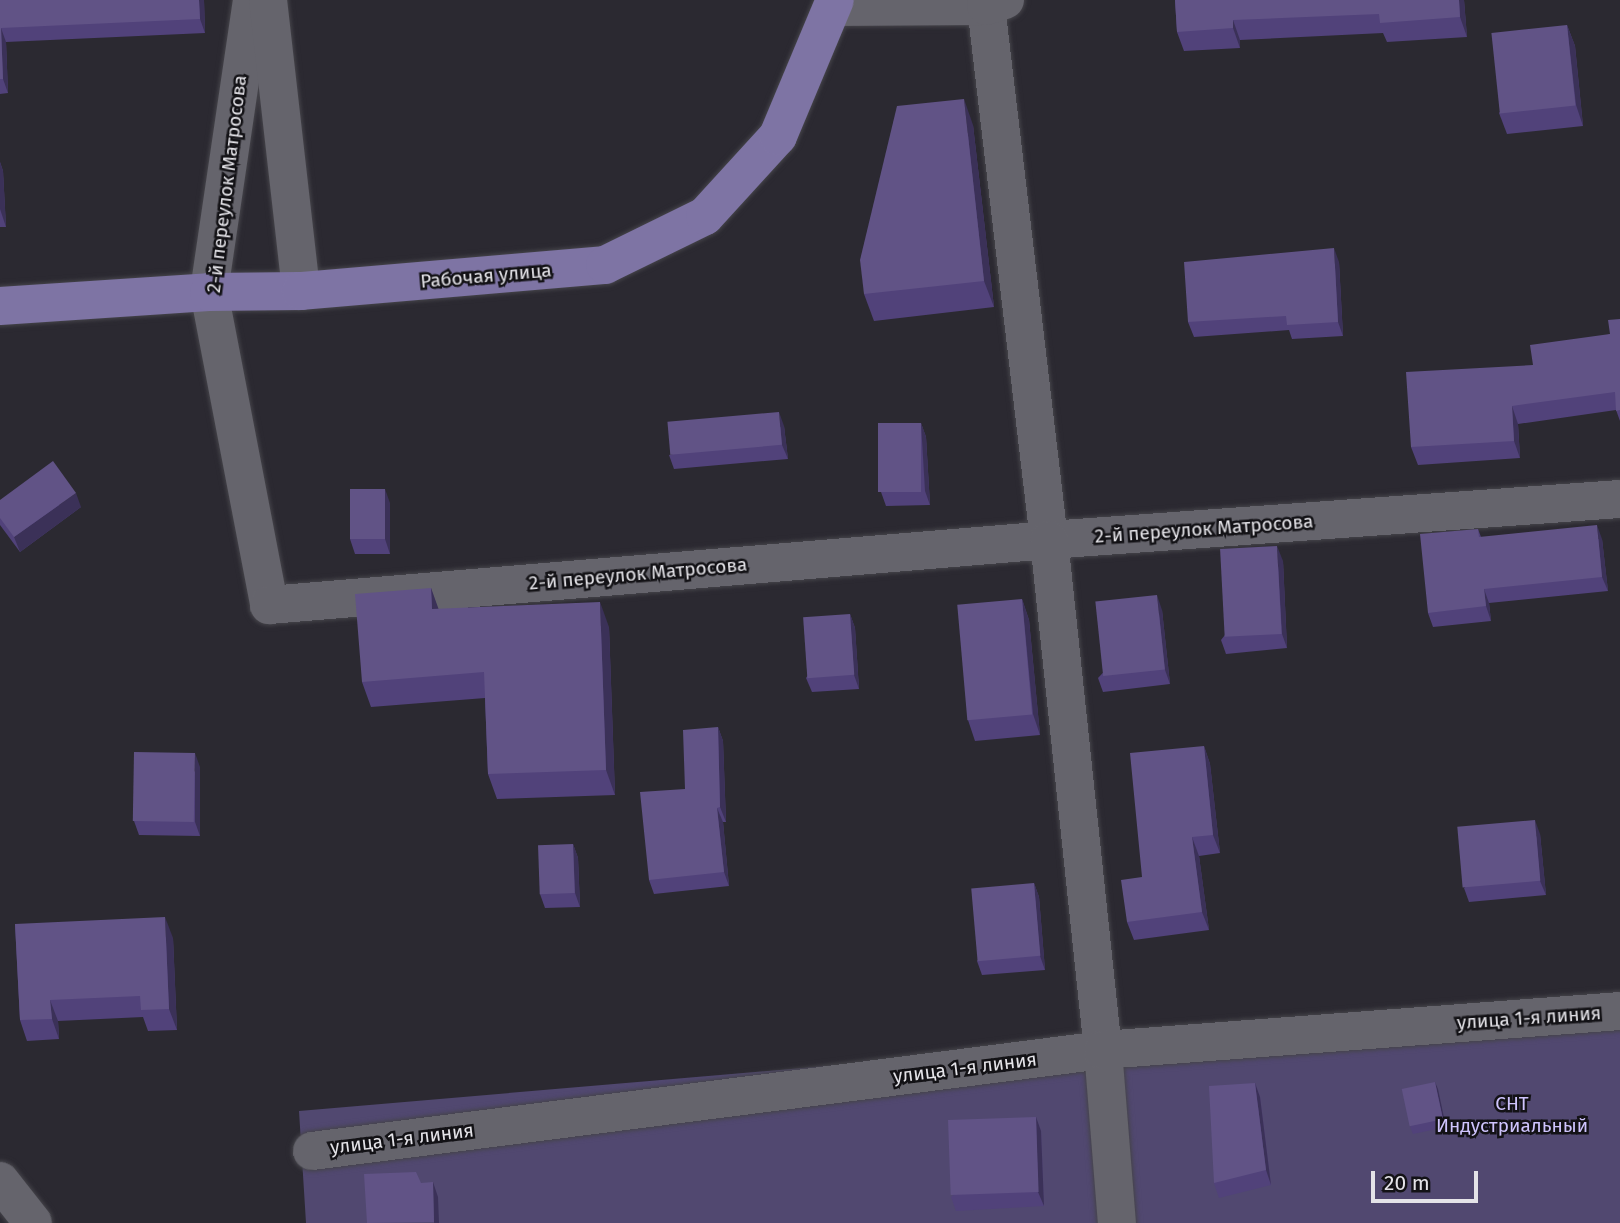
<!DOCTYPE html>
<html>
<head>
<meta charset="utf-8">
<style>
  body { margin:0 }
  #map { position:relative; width:1620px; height:1223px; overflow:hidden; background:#2b2931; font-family:"Fira Sans",sans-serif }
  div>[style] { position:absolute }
  .green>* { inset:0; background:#514870 }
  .roads { filter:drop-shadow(0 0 2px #45444a) drop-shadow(0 0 2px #45444a) }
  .minor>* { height:38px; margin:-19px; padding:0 19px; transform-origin:19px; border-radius:19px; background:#65646c }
  .major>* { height:38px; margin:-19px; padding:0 19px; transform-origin:19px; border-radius:19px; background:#7e74a4 }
  .wall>* { inset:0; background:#51427a }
  .shaded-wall>* { inset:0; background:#3b3158 }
  .building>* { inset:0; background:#615386; transform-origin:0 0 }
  span { translate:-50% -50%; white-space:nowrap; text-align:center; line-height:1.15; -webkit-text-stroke:5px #131216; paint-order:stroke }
  .street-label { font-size:19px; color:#e4e3e8 }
  .park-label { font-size:19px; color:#cfc4fd }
  .scale { position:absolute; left:1371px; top:1171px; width:107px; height:32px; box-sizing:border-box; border:4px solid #e4e3e8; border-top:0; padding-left:9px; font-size:21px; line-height:24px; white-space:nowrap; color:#e4e3e8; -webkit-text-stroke:5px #131216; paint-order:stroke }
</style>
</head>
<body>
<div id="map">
  <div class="green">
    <div style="clip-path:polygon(1620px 998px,1620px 1223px,306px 1223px,299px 1111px)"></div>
  </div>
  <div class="roads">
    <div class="minor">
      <div style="left:252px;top:0;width:295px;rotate:98.4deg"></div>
      <div style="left:209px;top:292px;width:319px;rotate:79.1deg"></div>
      <div style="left:269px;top:605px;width:783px;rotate:-4.76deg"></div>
      <div style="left:1049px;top:540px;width:572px;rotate:-4.11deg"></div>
      <div style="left:268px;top:0;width:293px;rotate:83.5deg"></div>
      <div style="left:986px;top:6px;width:538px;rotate:83.27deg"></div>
      <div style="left:1049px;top:540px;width:513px;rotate:83.96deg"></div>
      <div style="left:1103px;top:1050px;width:174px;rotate:85.4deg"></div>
      <div style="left:834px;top:7px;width:152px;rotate:-0.4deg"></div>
      <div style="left:986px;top:6px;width:20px;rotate:-18deg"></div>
      <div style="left:312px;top:1151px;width:797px;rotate:-7.28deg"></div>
      <div style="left:1103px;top:1050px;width:518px;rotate:-4.31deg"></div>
      <div style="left:0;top:1181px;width:53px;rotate:51.8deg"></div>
    </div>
    <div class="major">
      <div style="left:0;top:306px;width:209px;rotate:-3.8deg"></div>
      <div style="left:209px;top:292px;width:92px;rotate:-0.6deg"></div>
      <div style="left:301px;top:291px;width:305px;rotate:-4.9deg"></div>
      <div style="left:605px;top:265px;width:111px;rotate:-26.1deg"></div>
      <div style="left:705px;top:216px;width:108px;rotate:-47.6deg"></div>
      <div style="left:778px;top:136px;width:147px;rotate:-67.3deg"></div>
    </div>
  </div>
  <div class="wall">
    <div style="clip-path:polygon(0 0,204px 0,205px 33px,6px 42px,8px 93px,0 94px)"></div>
    <div style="clip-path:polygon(1175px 0,1464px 0,1467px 37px,1387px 42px,1383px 33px,1240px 40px,1240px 48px,1184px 51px,1177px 32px)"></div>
    <div style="clip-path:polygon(1567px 25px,1575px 46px,1583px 126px,1507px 134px,1499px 113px)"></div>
    <div style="clip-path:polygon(973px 125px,994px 307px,874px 321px,864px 294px)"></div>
    <div style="clip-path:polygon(0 162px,3px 171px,6px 227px,0 227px)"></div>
    <div style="clip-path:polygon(1339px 262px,1343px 336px,1292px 339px,1289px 330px,1194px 337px,1188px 322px)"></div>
    <div style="clip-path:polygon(1620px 319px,1620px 421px,1616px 410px,1518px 424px,1520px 458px,1418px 465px,1411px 447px,1533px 365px,1610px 334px)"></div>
    <div style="clip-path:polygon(921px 423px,926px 437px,930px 505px,886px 506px,881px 492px)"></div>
    <div style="clip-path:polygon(784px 426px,788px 459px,674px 469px,669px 455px)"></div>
    <div style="clip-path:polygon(0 500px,81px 507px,20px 552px,0 525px)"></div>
    <div style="clip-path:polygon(390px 503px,390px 554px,355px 554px,350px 539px)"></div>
    <div style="clip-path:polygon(1478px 529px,1481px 537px,1602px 539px,1608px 591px,1489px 603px,1491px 621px,1433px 627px,1428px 613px)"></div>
    <div style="clip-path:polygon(1283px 561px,1287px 648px,1226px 654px,1221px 640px)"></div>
    <div style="clip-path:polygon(431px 588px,438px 609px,609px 627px,615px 795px,497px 799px,488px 774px,485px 698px,371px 707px,362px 682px)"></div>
    <div style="clip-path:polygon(1022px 599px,1029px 620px,1040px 735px,975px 741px,968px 720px)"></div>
    <div style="clip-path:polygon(1162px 610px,1170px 684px,1103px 692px,1098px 678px)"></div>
    <div style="clip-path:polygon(850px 614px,855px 628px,859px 689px,812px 692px,806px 678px)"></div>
    <div style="clip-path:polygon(718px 727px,723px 741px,726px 822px,723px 822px,729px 886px,654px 894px,649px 880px,685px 789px)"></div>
    <div style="clip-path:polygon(1204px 746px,1210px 764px,1220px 853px,1199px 856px,1209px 930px,1134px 940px,1127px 922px,1142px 877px)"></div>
    <div style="clip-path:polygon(200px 767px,200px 836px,139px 835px,134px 821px)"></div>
    <div style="clip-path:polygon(1540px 834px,1546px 895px,1469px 902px,1464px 888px)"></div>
    <div style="clip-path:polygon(573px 844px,578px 858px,580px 907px,545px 908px,540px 894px)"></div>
    <div style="clip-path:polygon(1034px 883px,1039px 897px,1045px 970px,982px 975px,977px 961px)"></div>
    <div style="clip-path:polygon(15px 924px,173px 938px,177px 1030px,148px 1031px,143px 1017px,58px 1021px,59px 1039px,27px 1041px,20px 1020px)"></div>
    <div style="clip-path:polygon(1435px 1082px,1446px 1127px,1413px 1134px,1410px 1127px)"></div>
    <div style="clip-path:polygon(1255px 1083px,1260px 1097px,1271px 1185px,1219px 1198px,1214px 1183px)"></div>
    <div style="clip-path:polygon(1036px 1117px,1041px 1131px,1044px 1206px,956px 1211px,951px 1197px)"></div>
  </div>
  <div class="shaded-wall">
    <div style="clip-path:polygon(199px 0,204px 0,205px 33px,200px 19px)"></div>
    <div style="clip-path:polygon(1459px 0,1464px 0,1467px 37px,1460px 17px)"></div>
    <div style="clip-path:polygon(1233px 20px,1240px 40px,1240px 48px,1233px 28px)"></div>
    <div style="clip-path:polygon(1567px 25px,1575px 46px,1583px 126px,1576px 105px)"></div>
    <div style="clip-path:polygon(1px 28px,6px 42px,8px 93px,3px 79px)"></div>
    <div style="clip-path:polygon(964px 99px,973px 125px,994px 307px,984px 281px)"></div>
    <div style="clip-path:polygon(0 162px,3px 171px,6px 227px,0 209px)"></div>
    <div style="clip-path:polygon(1334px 248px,1339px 262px,1343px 336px,1338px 322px)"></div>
    <div style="clip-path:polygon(1512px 406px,1518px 424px,1520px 458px,1514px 441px)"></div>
    <div style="clip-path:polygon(779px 412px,784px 426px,788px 459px,782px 445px)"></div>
    <div style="clip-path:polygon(921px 423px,926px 437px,930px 505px,925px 491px)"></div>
    <div style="clip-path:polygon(385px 489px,390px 503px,390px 554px,385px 539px)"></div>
    <div style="clip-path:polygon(76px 493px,81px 507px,20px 552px,14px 537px)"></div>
    <div style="clip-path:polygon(1597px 525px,1602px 539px,1608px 591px,1602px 577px)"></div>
    <div style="clip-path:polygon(1277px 546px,1283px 561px,1287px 648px,1282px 634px)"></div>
    <div style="clip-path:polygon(431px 588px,440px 613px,432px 609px)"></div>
    <div style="clip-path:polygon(1484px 589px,1489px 603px,1491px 621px,1486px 606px)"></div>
    <div style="clip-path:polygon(1157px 595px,1162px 610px,1170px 684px,1165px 670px)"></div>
    <div style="clip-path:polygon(1022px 599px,1029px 620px,1040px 735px,1033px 714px)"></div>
    <div style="clip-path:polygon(600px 602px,609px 627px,615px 795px,606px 770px)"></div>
    <div style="clip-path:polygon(850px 614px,855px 628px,859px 689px,854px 675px)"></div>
    <div style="clip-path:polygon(718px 727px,723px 741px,726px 822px,720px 807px)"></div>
    <div style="clip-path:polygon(1204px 746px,1210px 764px,1220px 853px,1213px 835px)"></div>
    <div style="clip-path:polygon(195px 753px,200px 767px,200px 836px,195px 822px)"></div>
    <div style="clip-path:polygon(717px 808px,723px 822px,729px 886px,724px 872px)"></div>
    <div style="clip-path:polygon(1535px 820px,1540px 834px,1546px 895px,1540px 881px)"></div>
    <div style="clip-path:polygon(1192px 837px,1199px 856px,1209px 930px,1202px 912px)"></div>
    <div style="clip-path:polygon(573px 844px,578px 858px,580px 907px,575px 893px)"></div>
    <div style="clip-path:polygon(1034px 883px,1039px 897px,1045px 970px,1040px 956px)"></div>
    <div style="clip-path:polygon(165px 917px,173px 938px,177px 1030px,169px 1009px)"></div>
    <div style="clip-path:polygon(50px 1000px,58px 1021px,59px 1039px,52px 1019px)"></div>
    <div style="clip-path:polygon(1435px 1082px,1438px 1089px,1446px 1127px,1443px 1119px)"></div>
    <div style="clip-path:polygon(1255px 1083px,1260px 1097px,1271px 1185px,1266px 1170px)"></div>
    <div style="clip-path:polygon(1036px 1117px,1041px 1131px,1044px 1206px,1038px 1192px)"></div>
    <div style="clip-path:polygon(433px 1182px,438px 1197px,439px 1223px,434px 1223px)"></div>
  </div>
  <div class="building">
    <div style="clip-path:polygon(0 0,199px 0,200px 19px,1px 28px,3px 79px,0 79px)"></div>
    <div style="clip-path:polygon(1175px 0,1459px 0,1460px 17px,1380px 23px,1379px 14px,1233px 20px,1233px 28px,1177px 32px)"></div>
    <div style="left:1567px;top:25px;width:81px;height:76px;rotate:84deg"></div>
    <div style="clip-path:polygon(964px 99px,984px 281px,864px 294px,860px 260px,897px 106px)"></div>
    <div style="clip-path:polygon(1334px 248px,1338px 322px,1287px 325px,1286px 316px,1188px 322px,1184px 262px)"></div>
    <div style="clip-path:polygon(1620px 319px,1620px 410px,1616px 411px,1615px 392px,1512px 406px,1514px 441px,1411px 447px,1406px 372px,1533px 365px,1530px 345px,1610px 334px,1608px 320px)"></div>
    <div style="left:779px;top:412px;width:33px;height:112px;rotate:85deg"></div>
    <div style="left:878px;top:423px;width:43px;height:69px"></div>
    <div style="clip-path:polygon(53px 461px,76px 493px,14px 537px,0 518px,0 500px)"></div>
    <div style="left:350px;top:489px;width:35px;height:50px"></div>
    <div style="clip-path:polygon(1597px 525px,1602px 577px,1484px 589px,1486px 606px,1428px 613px,1420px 534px,1478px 529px,1479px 537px)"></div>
    <div style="left:1277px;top:546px;width:88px;height:57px;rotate:87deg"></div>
    <div style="clip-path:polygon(431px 588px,432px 609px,600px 602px,606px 770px,488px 774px,484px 672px,362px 682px,355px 594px)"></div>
    <div style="left:1157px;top:595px;width:75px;height:62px;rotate:84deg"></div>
    <div style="left:1022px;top:599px;width:116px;height:65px;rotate:85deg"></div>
    <div style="left:850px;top:614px;width:61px;height:47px;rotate:86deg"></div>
    <div style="clip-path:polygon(718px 727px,720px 807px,717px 808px,724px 872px,649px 880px,640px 792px,685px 789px,683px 730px)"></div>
    <div style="clip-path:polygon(1204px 746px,1213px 835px,1192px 837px,1202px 912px,1127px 922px,1121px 880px,1142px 877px,1130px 753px)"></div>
    <div style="left:134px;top:752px;width:61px;height:69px;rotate:1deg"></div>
    <div style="left:1535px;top:820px;width:61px;height:78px;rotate:85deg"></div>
    <div style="left:573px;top:844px;width:49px;height:35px;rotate:88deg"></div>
    <div style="left:1034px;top:883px;width:73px;height:63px;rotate:85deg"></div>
    <div style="clip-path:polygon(165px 917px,169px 1009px,141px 1010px,140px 996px,50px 1000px,52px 1019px,20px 1020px,15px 924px)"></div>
    <div style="left:1435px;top:1082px;width:38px;height:34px;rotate:78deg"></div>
    <div style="clip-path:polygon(1255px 1083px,1266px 1170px,1214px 1183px,1209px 1086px)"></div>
    <div style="left:1036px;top:1117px;width:75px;height:88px;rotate:88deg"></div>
    <div style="clip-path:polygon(416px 1172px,421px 1183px,433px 1182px,434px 1222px,367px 1223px,364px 1174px)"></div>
  </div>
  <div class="street-label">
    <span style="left:227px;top:184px;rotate:-83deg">2-й переулок Матросова</span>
    <span style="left:486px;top:276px;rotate:-5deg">Рабочая улица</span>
    <span style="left:1204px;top:529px;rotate:-4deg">2-й переулок Матросова</span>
    <span style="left:638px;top:574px;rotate:-5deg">2-й переулок Матросова</span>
    <span style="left:1529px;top:1018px;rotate:-4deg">улица 1-я линия</span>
    <span style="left:965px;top:1068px;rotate:-7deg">улица 1-я линия</span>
    <span style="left:402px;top:1139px;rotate:-7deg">улица 1-я линия</span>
  </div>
  <div class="park-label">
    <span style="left:1512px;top:1115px">СНТ<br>Индустриальный</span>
  </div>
  <div class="scale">20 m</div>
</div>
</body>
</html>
